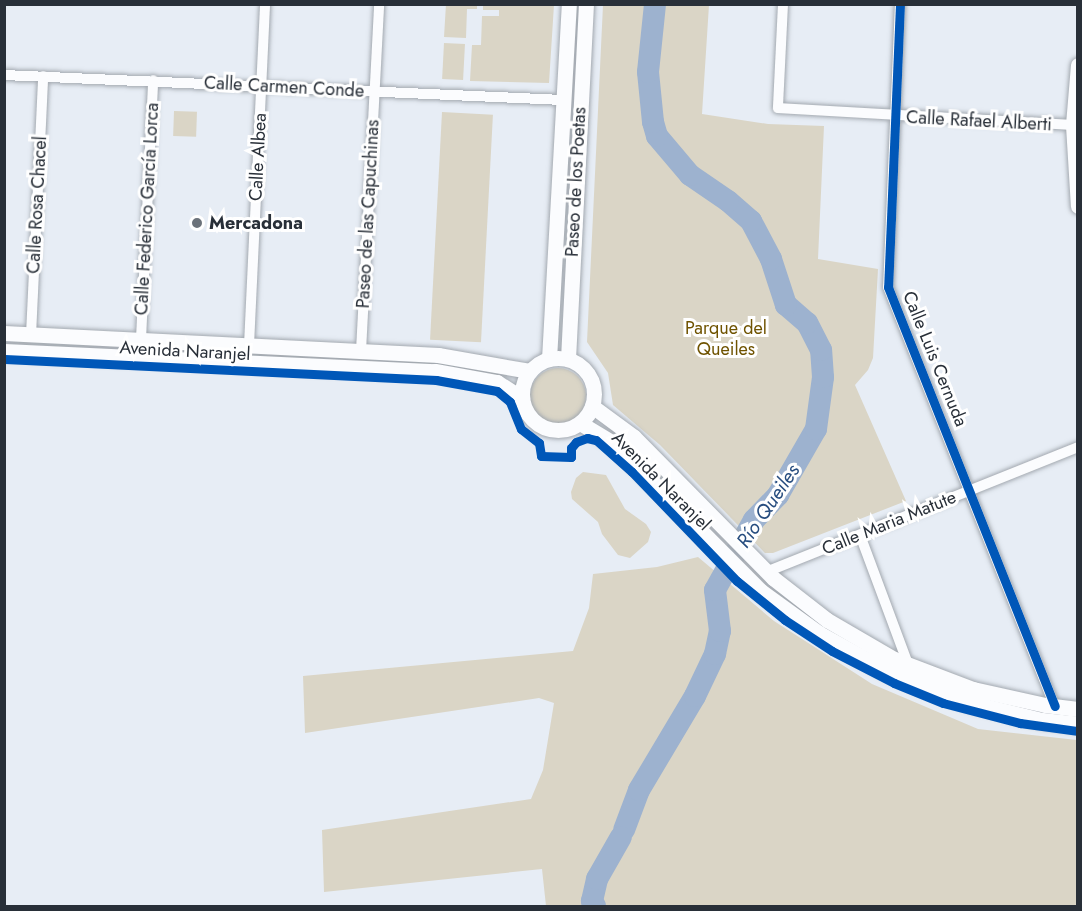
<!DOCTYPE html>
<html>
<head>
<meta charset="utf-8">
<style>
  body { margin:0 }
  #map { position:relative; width:1082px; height:911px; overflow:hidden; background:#e7edf5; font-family:Jost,sans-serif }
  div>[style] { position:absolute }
  .green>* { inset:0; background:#dad5c6; transform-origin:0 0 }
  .round { border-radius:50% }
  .river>* { height:22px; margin:-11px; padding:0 11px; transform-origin:11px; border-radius:11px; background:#9db2cf }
  .roads { filter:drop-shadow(0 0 2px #a3a9b0) drop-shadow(0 0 2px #a3a9b0) }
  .street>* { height:10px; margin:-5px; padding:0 5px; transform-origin:5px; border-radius:5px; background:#fbfcfe }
  .secondary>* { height:15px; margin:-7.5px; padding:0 7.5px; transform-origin:7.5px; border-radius:7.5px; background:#fbfcfe }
  .secondary>.ring { margin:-7.5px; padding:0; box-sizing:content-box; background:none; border:15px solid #fbfcfe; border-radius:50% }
  .cycleway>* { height:9px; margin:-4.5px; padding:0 4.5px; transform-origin:4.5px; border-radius:4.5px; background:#0057b8 }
  .dots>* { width:16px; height:16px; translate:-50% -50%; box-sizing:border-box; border:3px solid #fff; border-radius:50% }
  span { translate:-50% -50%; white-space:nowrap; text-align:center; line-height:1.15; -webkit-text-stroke:6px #fff; paint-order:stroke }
  .street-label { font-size:18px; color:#282f38 }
  .poi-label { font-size:18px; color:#282f38; font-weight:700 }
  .left { translate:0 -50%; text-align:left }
  .park-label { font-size:18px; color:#6f5300 }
  .water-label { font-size:20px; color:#274d7f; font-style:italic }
  .frame { position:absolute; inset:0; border:6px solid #282f38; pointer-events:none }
</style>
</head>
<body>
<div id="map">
  <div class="green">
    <div style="clip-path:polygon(446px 4px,477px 5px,477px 9px,467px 9px,466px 38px,444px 37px)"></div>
    <div style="clip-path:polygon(483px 5px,554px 5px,549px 83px,470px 81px,472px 45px,481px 45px,482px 16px,499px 16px,499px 10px,483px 10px)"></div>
    <div style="clip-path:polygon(603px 5px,709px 5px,702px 114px,768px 124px,824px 126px,818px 259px,878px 269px,873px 358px,868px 370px,855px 385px,906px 501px,773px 553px,765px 553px,660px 445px,613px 405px,608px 373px,587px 342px)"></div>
    <div style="left:444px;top:43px;width:21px;height:36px;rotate:3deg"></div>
    <div style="left:174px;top:111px;width:23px;height:25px;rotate:2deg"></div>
    <div style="left:442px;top:112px;width:51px;height:228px;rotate:3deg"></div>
    <div class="round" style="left:530px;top:368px;width:56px;height:56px"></div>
    <div style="clip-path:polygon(583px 472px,606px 475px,625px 509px,646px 524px,651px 532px,648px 542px,630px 558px,618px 555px,602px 534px,598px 522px,572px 499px,571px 492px,576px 478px)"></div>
    <div style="clip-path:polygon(698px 557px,774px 621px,872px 684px,978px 729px,1077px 740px,1077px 906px,546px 906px,542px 869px,324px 892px,322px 830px,531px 799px,543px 770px,554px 703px,539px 698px,305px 733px,303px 676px,573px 651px,589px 608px,593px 574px,657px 567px)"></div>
  </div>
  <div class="river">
    <div style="left:624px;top:830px;width:43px;rotate:-69.4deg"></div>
    <div style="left:639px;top:790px;width:109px;rotate:-59.2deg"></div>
    <div style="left:695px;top:696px;width:47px;rotate:-64.5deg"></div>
    <div style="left:715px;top:654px;width:24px;rotate:-78deg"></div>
    <div style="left:720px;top:631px;width:41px;rotate:-97deg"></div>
    <div style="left:715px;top:590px;width:80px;rotate:-60.9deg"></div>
    <div style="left:754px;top:520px;width:35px;rotate:-46deg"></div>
    <div style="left:778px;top:495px;width:76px;rotate:-60.1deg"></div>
    <div style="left:816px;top:429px;width:52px;rotate:-82.3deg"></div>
    <div style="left:823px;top:377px;width:27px;rotate:-94deg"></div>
    <div style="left:821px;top:350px;width:30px;rotate:-117deg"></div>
    <div style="left:807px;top:323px;width:28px;rotate:-139deg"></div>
    <div style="left:786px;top:305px;width:48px;rotate:-108.1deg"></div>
    <div style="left:771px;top:259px;width:43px;rotate:-117.8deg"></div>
    <div style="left:751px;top:221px;width:30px;rotate:-139deg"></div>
    <div style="left:728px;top:201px;width:46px;rotate:-145.6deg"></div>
    <div style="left:690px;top:175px;width:51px;rotate:-130.2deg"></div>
    <div style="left:657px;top:136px;width:15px;rotate:-106deg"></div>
    <div style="left:653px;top:122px;width:50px;rotate:-95.7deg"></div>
    <div style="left:648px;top:72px;width:68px;rotate:-84.1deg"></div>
    <div style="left:595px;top:906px;width:6px;rotate:-121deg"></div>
    <div style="left:592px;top:901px;width:23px;rotate:-77deg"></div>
    <div style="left:597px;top:879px;width:48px;rotate:-60.3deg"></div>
  </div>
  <div class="roads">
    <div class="street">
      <div style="left:783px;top:4px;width:104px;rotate:92.8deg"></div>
      <div style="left:778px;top:108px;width:295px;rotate:3.3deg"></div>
      <div style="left:900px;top:4px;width:283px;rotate:92.4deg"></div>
      <div style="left:888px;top:287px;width:451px;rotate:68.3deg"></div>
      <div style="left:4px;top:75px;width:560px;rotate:2.56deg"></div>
      <div style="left:31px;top:335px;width:259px;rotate:-87.3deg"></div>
      <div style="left:141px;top:339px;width:259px;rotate:-87.3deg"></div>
      <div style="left:249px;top:345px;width:341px;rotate:-87.3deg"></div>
      <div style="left:361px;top:351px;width:347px;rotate:-87deg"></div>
      <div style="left:860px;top:535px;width:138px;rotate:69.6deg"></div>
      <div style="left:766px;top:572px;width:336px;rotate:-21.8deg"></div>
    </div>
    <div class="secondary">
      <div style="left:1078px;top:65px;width:60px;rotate:94.8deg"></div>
      <div style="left:1073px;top:125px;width:81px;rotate:86.5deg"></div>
      <div style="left:4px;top:333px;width:435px;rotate:2.9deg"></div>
      <div style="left:438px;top:355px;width:93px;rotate:9.9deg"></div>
      <div style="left:4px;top:351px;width:431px;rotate:2.7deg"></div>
      <div style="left:435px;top:371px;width:63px;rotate:10.1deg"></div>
      <div style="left:497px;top:382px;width:30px;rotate:33deg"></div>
      <div class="ring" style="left:522px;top:358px;width:57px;height:57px"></div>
      <div style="left:549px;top:359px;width:356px;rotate:-86.8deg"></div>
      <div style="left:568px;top:359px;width:355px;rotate:-87.1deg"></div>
      <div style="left:592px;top:406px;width:52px;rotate:36.4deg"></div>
      <div style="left:634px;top:437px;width:198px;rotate:45.4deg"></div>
      <div style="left:773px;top:578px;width:68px;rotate:37.9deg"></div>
      <div style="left:827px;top:620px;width:78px;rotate:30.2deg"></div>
      <div style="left:894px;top:659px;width:85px;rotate:20.8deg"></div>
      <div style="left:973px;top:689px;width:74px;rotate:12.5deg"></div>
      <div style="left:1045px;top:705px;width:33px;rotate:7deg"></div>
      <div style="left:580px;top:423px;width:41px;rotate:31deg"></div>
      <div style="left:615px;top:444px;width:207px;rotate:45.2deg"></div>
      <div style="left:761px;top:591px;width:72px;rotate:35.9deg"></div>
      <div style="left:819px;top:633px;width:80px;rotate:29.1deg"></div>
      <div style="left:889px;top:672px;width:85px;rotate:20.8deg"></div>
      <div style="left:968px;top:702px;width:76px;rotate:13.7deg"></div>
      <div style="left:1042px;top:720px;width:36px;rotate:6deg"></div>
    </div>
  </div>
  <div class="cycleway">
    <div style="left:900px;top:4px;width:283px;rotate:92.4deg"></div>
    <div style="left:888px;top:287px;width:451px;rotate:68.3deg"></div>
    <div style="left:5px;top:359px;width:432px;rotate:2.8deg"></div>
    <div style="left:436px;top:380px;width:62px;rotate:10.2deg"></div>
    <div style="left:497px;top:391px;width:17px;rotate:40deg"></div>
    <div style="left:510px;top:402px;width:29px;rotate:68deg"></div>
    <div style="left:521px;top:429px;width:23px;rotate:38deg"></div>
    <div style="left:539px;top:443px;width:13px;rotate:81deg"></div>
    <div style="left:541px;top:456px;width:30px;rotate:2deg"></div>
    <div style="left:571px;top:457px;width:9px;rotate:-90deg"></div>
    <div style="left:571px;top:448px;width:8px;rotate:-50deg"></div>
    <div style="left:576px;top:442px;width:12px;rotate:-20deg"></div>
    <div style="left:587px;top:438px;width:9px;rotate:13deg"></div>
    <div style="left:596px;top:440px;width:48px;rotate:41.6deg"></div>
    <div style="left:632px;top:472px;width:151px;rotate:46.1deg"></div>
    <div style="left:737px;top:581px;width:62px;rotate:39.1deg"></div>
    <div style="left:785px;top:620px;width:56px;rotate:33.4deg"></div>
    <div style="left:832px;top:651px;width:70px;rotate:27.3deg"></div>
    <div style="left:894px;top:683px;width:53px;rotate:22.2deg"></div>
    <div style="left:943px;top:703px;width:80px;rotate:14.6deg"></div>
    <div style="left:1020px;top:723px;width:59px;rotate:7.9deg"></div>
  </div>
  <div class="dots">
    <div style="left:197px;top:223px;background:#6b727a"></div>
  </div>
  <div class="street-label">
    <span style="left:284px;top:87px;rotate:3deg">Calle Carmen Conde</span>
    <span style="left:979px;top:121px;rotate:3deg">Calle Rafael Alberti</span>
    <span style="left:258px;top:157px;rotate:-87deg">Calle Albea</span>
    <span style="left:576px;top:182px;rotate:-87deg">Paseo de los Poetas</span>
    <span style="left:37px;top:205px;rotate:-87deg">Calle Rosa Chacel</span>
    <span style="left:147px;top:209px;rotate:-87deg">Calle Federico García Lorca</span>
    <span style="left:368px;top:214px;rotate:-87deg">Paseo de las Capuchinas</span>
    <span style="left:185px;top:351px;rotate:3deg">Avenida Naranjel</span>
    <span style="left:935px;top:359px;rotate:68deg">Calle Luis Cernuda</span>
    <span style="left:661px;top:481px;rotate:45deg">Avenida Naranjel</span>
    <span style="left:889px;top:523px;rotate:-22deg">Calle Maria Matute</span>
  </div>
  <div class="poi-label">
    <span class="left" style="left:209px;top:223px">Mercadona</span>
  </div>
  <div class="park-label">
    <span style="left:726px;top:339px">Parque del<br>Queiles</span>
  </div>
  <div class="water-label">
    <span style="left:768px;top:506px;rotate:-56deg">Río Queiles</span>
  </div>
  <div class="frame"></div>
</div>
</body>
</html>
